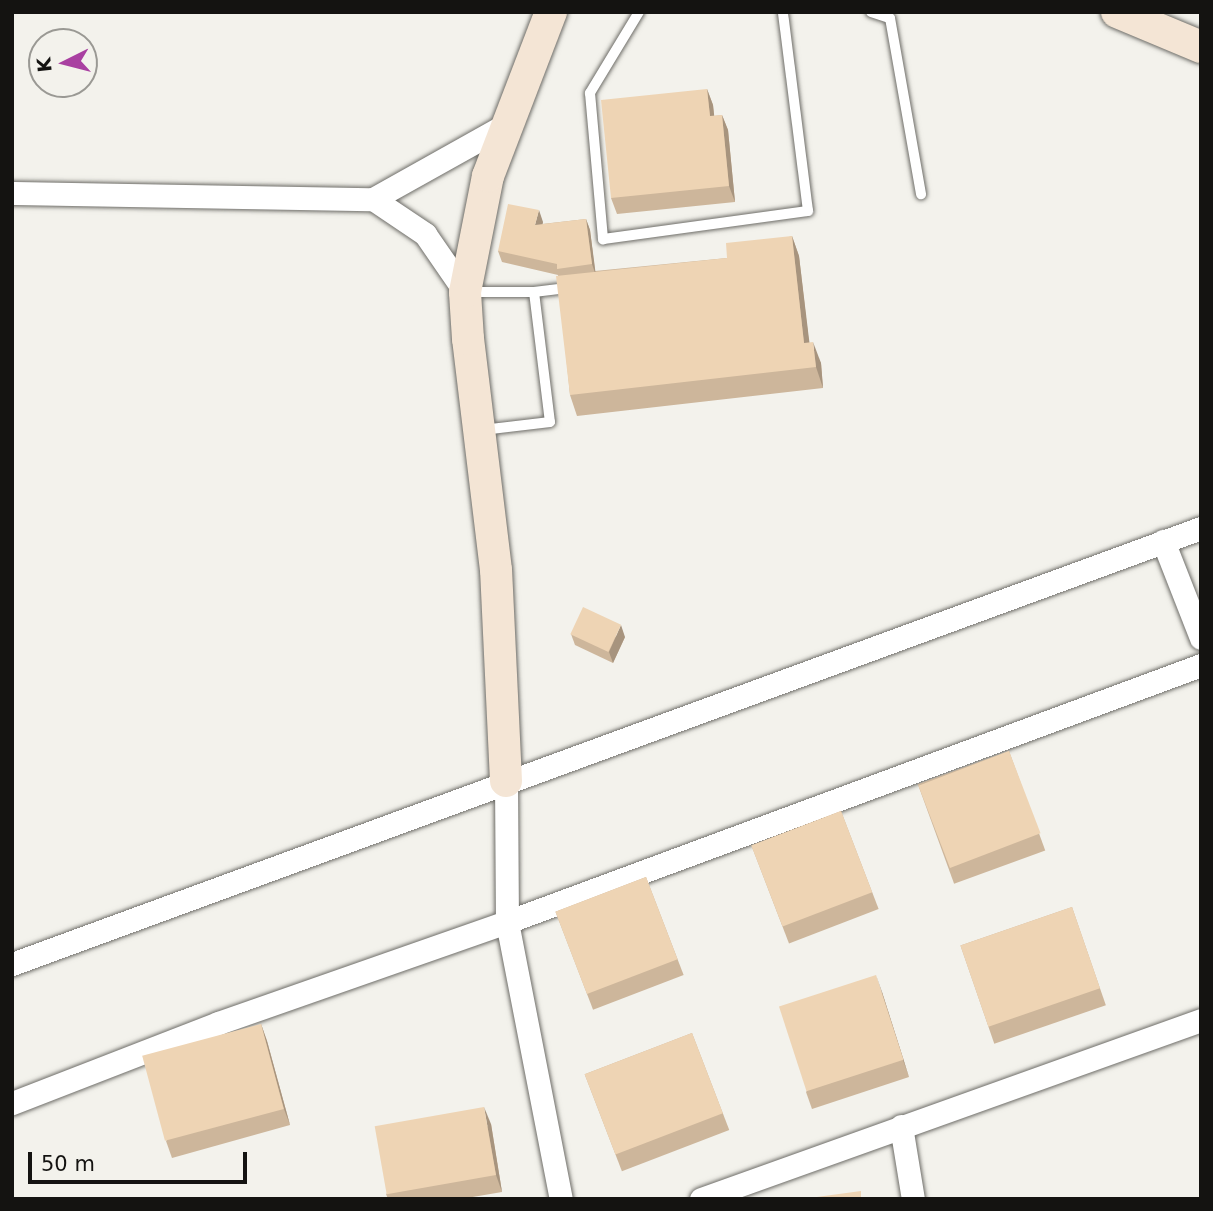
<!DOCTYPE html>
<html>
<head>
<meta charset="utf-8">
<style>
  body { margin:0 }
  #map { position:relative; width:1213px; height:1211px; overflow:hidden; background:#f3f2ec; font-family:"DejaVu Sans",sans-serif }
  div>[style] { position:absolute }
  .roads { filter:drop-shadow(0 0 2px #6e6d68) drop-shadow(0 0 2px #6e6d68) }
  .lane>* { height:10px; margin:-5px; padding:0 5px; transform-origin:5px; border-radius:5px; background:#fff }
  .street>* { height:23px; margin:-11.5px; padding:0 11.5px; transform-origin:11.5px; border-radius:11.5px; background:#fff }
  .secondary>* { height:32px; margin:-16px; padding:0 16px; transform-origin:16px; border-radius:16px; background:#f4e5d5 }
  .wall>* { inset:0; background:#cdb69b; transform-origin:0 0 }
  .shaded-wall>* { inset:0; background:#a7947e }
  .building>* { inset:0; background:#eed4b4; transform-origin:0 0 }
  span { translate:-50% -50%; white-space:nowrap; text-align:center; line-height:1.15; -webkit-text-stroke:6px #f3f2ec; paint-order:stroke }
  .frame { position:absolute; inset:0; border:14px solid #141311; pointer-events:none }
  .north { position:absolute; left:28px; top:28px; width:70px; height:70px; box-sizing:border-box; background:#f3f2ec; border:2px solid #9a9994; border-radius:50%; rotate:264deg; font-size:19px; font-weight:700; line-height:28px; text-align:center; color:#141311 }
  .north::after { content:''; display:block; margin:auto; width:24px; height:32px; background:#a940a1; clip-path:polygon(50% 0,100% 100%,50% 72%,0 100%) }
  .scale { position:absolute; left:28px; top:1152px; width:219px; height:32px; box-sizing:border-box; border:4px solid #141311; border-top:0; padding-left:9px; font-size:21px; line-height:24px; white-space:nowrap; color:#141311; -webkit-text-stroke:5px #f3f2ec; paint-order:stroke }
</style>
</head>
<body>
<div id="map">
  <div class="roads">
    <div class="lane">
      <div style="left:639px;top:12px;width:95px;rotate:121.2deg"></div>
      <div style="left:590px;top:93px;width:147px;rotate:84.9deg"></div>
      <div style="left:603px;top:239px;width:207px;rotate:-7.8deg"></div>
      <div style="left:808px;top:211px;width:201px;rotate:-97.2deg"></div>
      <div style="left:871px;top:12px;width:20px;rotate:18deg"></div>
      <div style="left:890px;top:18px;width:179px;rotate:80deg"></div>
      <div style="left:468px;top:292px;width:66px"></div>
      <div style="left:534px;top:292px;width:131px;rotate:83deg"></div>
      <div style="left:550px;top:422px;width:68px;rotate:173.3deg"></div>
      <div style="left:534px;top:292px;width:35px;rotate:-7deg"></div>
    </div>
    <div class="street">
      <div style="left:12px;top:193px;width:361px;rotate:1deg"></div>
      <div style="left:373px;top:199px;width:63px;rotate:33.9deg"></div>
      <div style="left:425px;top:234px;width:70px;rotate:55.4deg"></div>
      <div style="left:373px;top:199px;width:156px;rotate:-29.2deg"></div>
      <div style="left:1163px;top:541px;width:104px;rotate:68.6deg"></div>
      <div style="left:506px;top:781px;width:141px;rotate:89.6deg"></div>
      <div style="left:507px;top:922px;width:282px;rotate:79deg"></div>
      <div style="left:12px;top:964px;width:1266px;rotate:-20.14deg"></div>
      <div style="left:12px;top:1103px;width:221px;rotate:-21.2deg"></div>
      <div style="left:218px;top:1023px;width:306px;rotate:-19.3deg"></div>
      <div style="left:507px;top:922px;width:740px;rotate:-20.32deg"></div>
      <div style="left:901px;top:1126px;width:74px;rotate:80.7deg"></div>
      <div style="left:701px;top:1199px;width:531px;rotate:-19.7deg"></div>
    </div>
    <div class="secondary">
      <div style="left:1117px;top:12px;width:91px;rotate:22.6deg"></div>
      <div style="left:506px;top:781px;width:211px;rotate:-92.7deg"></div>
      <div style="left:496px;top:570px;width:233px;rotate:-96.9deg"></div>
      <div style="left:468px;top:339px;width:47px;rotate:-93.7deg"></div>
      <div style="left:465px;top:292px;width:118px;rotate:-78.8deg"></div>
      <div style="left:488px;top:176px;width:176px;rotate:-69deg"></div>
    </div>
  </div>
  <div class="wall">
    <div style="clip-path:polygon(707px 89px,713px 105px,714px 116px,722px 115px,728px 130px,735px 202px,617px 214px,611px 198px)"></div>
    <div style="clip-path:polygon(586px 219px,590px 230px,595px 271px,727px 258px,792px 236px,799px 256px,809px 343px,821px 363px,823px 388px,577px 416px,570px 395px,558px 275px,502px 262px,498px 251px,543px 222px,542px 224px)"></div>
    <div style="clip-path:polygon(571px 634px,625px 637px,613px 663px,575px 645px)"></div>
    <div style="left:1009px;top:751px;width:106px;height:97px;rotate:70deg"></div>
    <div style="left:841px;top:811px;width:105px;height:96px;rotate:69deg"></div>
    <div style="left:646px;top:877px;width:105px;height:97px;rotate:69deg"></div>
    <div style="left:1072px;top:907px;width:104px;height:118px;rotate:71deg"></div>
    <div style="clip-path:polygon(882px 992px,909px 1077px,812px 1109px,806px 1092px)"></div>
    <div style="clip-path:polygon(261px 1024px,267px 1041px,290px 1125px,172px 1158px,166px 1141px)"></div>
    <div style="left:692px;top:1033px;width:104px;height:115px;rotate:69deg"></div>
    <div style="clip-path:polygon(491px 1124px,502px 1192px,461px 1199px,388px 1199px,386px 1194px)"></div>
  </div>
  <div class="shaded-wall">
    <div style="clip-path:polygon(707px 89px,713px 105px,716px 132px,710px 116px)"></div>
    <div style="clip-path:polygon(722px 115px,728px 130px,735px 202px,729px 186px)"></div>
    <div style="clip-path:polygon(539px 210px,543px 222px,540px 236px,535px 225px)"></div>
    <div style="clip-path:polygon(586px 219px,590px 230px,596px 276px,592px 264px)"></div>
    <div style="clip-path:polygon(792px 236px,799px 256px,812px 364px,804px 343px)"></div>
    <div style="clip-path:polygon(813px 342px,821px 363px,823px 388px,816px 367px)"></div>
    <div style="clip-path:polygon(621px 625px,625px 637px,613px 663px,609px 652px)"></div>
    <div style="clip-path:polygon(876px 975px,882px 992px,909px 1077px,903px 1060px)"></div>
    <div style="clip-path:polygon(261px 1024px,267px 1041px,290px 1125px,284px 1109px)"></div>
    <div style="clip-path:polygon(484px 1107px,491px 1124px,502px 1192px,496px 1175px)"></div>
  </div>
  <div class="building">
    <div style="clip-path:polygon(707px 89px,710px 116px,722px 115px,729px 186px,611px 198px,601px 100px)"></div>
    <div style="clip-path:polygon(508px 204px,539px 210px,535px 225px,586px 219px,592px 264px,557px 269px,557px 264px,498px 251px)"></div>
    <div style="clip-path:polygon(792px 236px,804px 343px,813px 342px,816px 367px,570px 395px,556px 276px,727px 258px,726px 243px)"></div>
    <div style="left:583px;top:607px;width:42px;height:30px;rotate:25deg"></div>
    <div style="left:1009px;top:751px;width:88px;height:97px;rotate:69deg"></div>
    <div style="left:841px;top:811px;width:87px;height:96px;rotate:69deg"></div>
    <div style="left:646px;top:877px;width:88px;height:97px;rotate:69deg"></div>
    <div style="left:1072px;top:907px;width:86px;height:118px;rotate:71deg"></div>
    <div style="left:876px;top:975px;width:89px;height:102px;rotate:72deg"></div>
    <div style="left:261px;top:1024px;width:88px;height:123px;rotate:75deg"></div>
    <div style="left:692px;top:1033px;width:86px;height:115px;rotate:69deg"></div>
    <div style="left:484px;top:1107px;width:69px;height:111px;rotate:80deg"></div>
    <div style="clip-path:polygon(861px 1191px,861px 1199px,802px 1199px)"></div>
  </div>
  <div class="frame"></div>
  <div class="north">K</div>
  <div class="scale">50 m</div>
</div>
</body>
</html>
